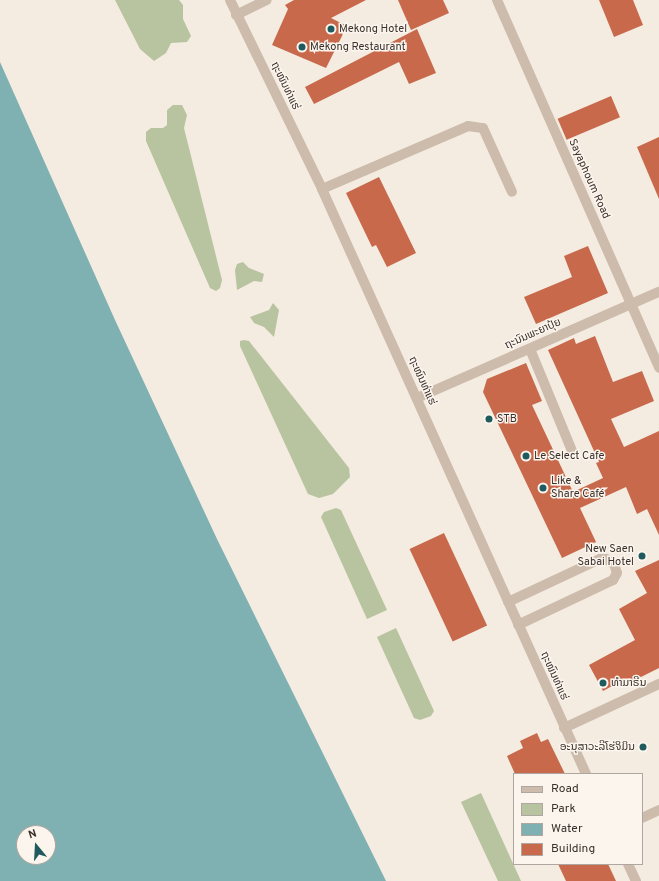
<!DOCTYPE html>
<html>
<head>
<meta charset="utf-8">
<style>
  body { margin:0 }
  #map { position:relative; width:659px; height:881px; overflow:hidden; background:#f4ebe1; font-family:Overpass,"Noto Sans Lao",sans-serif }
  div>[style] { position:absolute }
  .green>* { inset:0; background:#b8c4a0 }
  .water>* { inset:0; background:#7fb0b2 }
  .building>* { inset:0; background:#c8694b; transform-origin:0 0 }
  .service>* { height:10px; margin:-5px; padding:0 5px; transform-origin:5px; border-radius:5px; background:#cdbbac }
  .minor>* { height:10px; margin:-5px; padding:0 5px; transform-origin:5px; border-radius:5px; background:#cdbbac }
  .dots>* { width:11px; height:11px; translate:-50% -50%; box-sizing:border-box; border:2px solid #fbf5ee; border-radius:50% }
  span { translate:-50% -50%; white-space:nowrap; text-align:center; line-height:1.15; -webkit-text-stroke:3px #fbf5ee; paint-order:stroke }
  .poi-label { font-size:11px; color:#3b302b }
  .left { translate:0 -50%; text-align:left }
  .right { translate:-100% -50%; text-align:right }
  .street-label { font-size:11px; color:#3b302b }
  .legend { position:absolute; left:513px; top:773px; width:130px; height:92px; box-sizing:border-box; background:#fbf5ee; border:1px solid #aea6a0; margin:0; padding:5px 7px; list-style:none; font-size:12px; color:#3b302b }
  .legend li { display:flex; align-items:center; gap:8px; height:20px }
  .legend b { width:20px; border:1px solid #aea6a0 }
  .north { position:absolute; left:16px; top:825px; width:40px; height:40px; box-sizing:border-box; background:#fbf5ee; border:1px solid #aea6a0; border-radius:50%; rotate:342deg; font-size:11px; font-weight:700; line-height:16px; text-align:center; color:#3b302b }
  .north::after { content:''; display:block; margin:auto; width:14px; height:18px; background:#1f5a5e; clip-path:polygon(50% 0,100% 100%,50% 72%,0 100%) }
</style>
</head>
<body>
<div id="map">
  <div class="green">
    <div style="clip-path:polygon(115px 0,179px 0,183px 5px,183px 19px,191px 36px,187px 42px,171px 43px,166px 53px,154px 61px,140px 49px)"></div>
    <div style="clip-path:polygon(173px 105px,182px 105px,187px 115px,184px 128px,222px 280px,220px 288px,216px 291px,210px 288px,146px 141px,146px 132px,151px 128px,163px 128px,167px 125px,167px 110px)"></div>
    <div style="clip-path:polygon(243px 262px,249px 268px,264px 274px,262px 282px,254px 281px,237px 290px,235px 270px,237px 264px)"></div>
    <div style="clip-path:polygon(273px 303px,279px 310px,274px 337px,264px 327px,254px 323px,250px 317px,269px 310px)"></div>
    <div style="clip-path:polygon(244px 340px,249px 341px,349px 468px,350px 477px,333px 494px,319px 498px,308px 494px,240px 346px,240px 341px)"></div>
    <div style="clip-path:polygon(336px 508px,341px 510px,387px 610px,367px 619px,321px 517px,324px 512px)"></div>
    <div style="clip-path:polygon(396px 628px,434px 711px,431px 716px,420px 720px,414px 718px,377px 637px)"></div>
    <div style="clip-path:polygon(481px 793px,521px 881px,498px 881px,461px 802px)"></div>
  </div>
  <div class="water">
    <div style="clip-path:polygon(evenodd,0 62px,115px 320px,217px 539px,386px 881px,0 881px,0 62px,24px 833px,48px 833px,48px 857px,24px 857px,24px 833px)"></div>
  </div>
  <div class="building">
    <div style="clip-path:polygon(294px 0,366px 0,331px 18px,347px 26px,326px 68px,272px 45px,288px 9px,285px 5px)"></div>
    <div style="clip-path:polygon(398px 0,443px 0,449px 13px,411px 30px)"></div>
    <div style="clip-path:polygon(599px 0,633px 0,643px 25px,614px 37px)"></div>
    <div style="clip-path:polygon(417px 29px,436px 73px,409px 84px,399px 62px,314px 104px,305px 87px)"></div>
    <div style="left:611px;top:96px;width:23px;height:58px;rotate:67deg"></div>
    <div style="clip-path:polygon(659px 137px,659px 199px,637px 147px)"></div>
    <div style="clip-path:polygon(379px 177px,416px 253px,387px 267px,376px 245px,372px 247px,346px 193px)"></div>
    <div style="clip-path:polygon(588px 246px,608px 293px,536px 324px,524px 297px,572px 277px,564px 256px)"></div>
    <div style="clip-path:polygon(595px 336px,613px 382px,642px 371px,654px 401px,611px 419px,624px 447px,659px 431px,659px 535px,647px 509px,637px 514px,626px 487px,580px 508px,596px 542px,562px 558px,483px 392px,487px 379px,526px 363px,542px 401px,532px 405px,573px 492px,603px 478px,596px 463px,599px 462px,548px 350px,574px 338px,576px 344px)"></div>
    <div style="left:444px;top:533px;width:102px;height:38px;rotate:65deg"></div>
    <div style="clip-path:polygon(659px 560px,659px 668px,627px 684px,625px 679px,603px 691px,589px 665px,635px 640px,619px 609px,647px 593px,635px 571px)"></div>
    <div style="clip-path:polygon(537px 733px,541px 742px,548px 739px,565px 774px,515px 774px,507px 756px,523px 748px,520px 741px)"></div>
    <div style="clip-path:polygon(558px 864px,608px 864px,616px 881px,566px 881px)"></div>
  </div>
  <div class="service">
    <div style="left:322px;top:189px;width:159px;rotate:-23.3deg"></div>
    <div style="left:468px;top:126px;width:15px;rotate:8deg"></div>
    <div style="left:483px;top:128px;width:70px;rotate:65.6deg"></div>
    <div style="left:530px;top:349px;width:110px;rotate:67.6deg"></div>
    <div style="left:508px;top:602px;width:102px;rotate:-25.1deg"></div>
    <div style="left:600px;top:559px;width:6px"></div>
    <div style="left:606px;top:559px;width:9px;rotate:32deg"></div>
    <div style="left:614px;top:564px;width:9px;rotate:72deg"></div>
    <div style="left:617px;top:573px;width:8px;rotate:120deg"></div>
    <div style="left:613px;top:580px;width:105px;rotate:154.7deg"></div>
  </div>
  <div class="minor">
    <div style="left:230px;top:0;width:210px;rotate:64deg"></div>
    <div style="left:322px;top:189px;width:642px;rotate:65.71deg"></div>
    <div style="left:497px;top:0;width:402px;rotate:66.2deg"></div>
    <div style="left:236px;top:15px;width:34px;rotate:-26deg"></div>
    <div style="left:417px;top:398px;width:264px;rotate:-23.7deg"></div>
    <div style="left:564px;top:728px;width:105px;rotate:-24.9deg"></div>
    <div style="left:642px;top:818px;width:19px;rotate:-25deg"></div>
    <div style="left:628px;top:864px;width:19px;rotate:65deg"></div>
  </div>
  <div class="dots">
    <div style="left:331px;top:29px;background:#1f5a5e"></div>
    <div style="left:302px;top:47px;background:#1f5a5e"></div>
    <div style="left:489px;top:419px;background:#1f5a5e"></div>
    <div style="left:526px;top:456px;background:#1f5a5e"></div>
    <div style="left:543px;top:488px;background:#1f5a5e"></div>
    <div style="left:642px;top:556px;background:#1f5a5e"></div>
    <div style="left:603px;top:683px;background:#1f5a5e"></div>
    <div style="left:643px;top:747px;background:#1f5a5e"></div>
  </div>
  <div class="poi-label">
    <span class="left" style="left:339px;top:29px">Mekong Hotel</span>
    <span class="left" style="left:310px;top:47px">Mekong Restaurant</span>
    <span class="left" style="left:497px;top:419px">STB</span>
    <span class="left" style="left:534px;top:456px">Le Select Cafe</span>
    <span class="left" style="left:551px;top:488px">Like &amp;<br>Share Café</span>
    <span class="right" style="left:634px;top:556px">New Saen<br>Sabai Hotel</span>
    <span class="left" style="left:611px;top:683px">ທຳມາຣີນ</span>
    <span class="right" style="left:635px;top:747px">ອະນຸສາວະລີໂຮ່ຈິມິນ</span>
  </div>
  <div class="street-label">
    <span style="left:285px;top:86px;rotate:64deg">ຖະໜົນທ່າແຮ່</span>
    <span style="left:589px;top:179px;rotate:66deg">Sayaphoum Road</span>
    <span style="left:533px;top:334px;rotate:-24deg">ຖະນົນພະຍາປຸ້ຍ</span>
    <span style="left:422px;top:381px;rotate:66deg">ຖະໜົນທ່າແຮ່</span>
    <span style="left:554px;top:676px;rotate:66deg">ຖະໜົນທ່າແຮ່</span>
  </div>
  <ul class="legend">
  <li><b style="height:5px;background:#cdbbac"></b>Road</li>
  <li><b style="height:11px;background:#b8c4a0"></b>Park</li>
  <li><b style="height:11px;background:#7fb0b2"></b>Water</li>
  <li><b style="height:11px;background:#c8694b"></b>Building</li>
  </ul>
  <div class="north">N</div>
</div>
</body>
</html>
